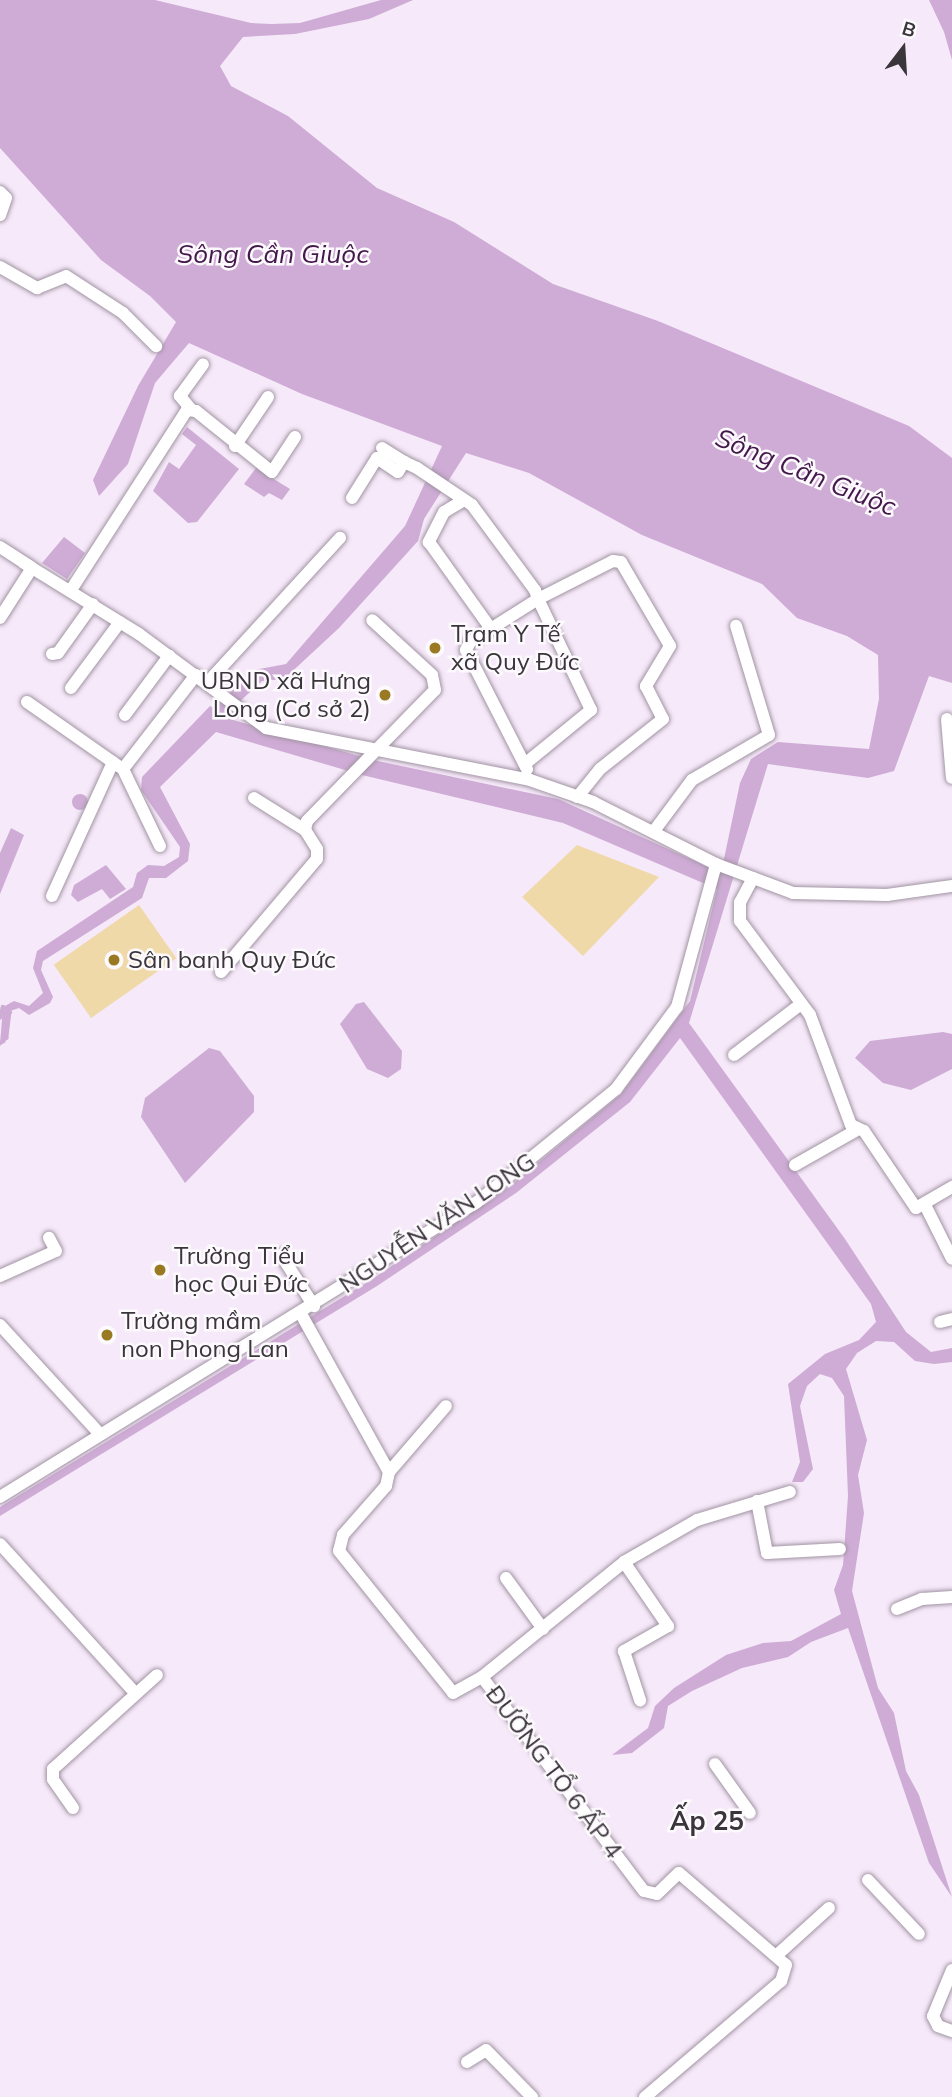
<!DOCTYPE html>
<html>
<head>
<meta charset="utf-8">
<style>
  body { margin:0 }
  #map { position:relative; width:952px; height:2097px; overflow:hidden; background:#f6e9f9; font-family:Mulish,sans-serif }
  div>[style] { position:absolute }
  .green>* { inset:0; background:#efd9a8; transform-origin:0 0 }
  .water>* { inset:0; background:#cfacd6 }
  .round { border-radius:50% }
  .stream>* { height:3.5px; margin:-1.75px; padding:0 1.75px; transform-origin:1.75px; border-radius:1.75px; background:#cfacd6 }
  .roads { filter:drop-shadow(0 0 2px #a194a3) drop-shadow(0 0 2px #a194a3) }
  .street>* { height:12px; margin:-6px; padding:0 6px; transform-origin:6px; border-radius:6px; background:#fff }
  .dots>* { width:19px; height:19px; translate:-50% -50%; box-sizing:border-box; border:4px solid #fdfafd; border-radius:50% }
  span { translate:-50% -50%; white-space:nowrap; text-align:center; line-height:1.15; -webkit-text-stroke:5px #fdfafd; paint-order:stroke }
  .poi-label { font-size:24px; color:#3a353b }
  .left { translate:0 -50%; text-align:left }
  .right { translate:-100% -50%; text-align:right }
  .street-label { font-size:24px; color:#3a353b }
  .water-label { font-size:26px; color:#44184c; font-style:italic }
  .neighbourhood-label { font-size:26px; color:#3a353b; font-weight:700 }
  .north { position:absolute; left:868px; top:14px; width:70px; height:70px; -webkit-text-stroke:5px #fdfafd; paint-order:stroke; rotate:17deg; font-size:19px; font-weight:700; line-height:28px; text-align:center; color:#3a353b }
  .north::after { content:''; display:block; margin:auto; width:24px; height:32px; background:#3a353b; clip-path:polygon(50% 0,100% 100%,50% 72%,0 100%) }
</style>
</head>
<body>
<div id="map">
  <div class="green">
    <div style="clip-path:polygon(577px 845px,659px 877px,583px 956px,522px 897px)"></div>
    <div style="left:139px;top:905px;width:65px;height:104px;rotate:55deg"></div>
  </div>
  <div class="water">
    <div style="clip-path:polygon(evenodd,0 0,155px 0,251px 23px,272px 24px,300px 23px,381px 0,413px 0,369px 19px,295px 34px,243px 37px,220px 66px,231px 86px,288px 116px,377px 188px,454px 222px,553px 284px,658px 321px,909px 426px,952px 458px,952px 683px,929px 676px,894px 771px,868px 778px,768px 764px,689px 1023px,845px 1239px,906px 1332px,931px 1352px,952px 1348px,952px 1362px,934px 1364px,915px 1361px,894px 1342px,876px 1341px,857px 1353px,846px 1369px,867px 1440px,858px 1475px,864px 1513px,852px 1591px,878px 1688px,894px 1713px,906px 1771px,919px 1795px,952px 1897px,929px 1863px,848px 1628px,811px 1642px,788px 1657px,742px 1668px,692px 1691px,668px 1706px,664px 1728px,632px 1753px,612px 1755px,648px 1728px,655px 1706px,674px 1688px,726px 1655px,763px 1643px,791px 1641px,841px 1614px,834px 1590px,843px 1565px,848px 1496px,844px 1396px,832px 1378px,820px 1374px,807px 1386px,800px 1406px,813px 1469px,803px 1482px,792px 1482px,800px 1462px,788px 1384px,825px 1354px,859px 1340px,876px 1322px,871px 1304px,680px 1038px,630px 1102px,516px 1193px,377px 1286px,0 1516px,0 1507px,374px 1278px,510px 1186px,621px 1094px,690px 1001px,717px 889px,563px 823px,362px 775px,216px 732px,160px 787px,190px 844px,188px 861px,166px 878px,149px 878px,142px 898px,43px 961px,41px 970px,53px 997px,50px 1003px,29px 1015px,19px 1008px,10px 1011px,5px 1043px,0 1044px,3px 1007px,14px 1001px,29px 1006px,43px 993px,33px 968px,37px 951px,133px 887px,137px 873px,148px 865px,164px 866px,179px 857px,180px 847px,141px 790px,142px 777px,210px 706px,214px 708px,254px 670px,286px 664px,405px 526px,442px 446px,302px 394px,189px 343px,155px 383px,128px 464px,99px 496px,93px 480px,138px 386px,176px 322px,150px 296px,101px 260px,0 148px,0 0,466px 453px,529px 473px,642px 535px,762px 584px,797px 618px,847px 636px,878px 655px,879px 699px,869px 749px,778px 742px,751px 759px,740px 783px,721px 873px,558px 799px,373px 760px,223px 717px,262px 681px,284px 679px,339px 628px,418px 541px,424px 519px,466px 453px)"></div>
    <div style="clip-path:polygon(929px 0,952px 0,952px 60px,944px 32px)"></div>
    <div style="clip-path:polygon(187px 427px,239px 469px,197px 522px,188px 523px,153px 491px,169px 462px,179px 469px,196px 445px,182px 434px)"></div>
    <div style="clip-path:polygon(256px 468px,290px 489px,282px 500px,269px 493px,264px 497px,244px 484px)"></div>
    <div style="clip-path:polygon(64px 537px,85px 553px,67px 579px,42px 563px)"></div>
    <div class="round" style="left:72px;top:794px;width:16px;height:16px"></div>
    <div style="clip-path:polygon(11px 828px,24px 835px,0 894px,0 853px)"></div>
    <div style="clip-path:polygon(106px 865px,126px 889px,110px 899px,102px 889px,78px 902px,71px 895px,74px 885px)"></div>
    <div style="clip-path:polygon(364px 1002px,402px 1051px,401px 1069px,388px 1078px,367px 1069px,340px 1024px,356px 1004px)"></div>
    <div style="clip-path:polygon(943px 1032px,952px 1034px,952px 1069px,911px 1090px,883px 1083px,855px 1058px,870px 1041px)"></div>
    <div style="clip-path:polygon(209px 1048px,220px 1051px,254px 1096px,254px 1112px,185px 1183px,141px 1117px,145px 1098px)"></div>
  </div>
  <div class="stream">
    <div style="left:0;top:1018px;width:11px;rotate:-75deg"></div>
    <div style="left:3px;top:1007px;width:9px;rotate:36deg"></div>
    <div style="left:10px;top:1012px;width:26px;rotate:97deg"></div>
    <div style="left:7px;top:1038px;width:9px;rotate:139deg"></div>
  </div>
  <div class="roads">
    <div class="street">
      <div style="left:0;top:192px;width:8px;rotate:45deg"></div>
      <div style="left:6px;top:198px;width:18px;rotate:109deg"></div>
      <div style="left:0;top:267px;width:43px;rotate:29.6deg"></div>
      <div style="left:37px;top:288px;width:31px;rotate:-22deg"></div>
      <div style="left:66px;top:276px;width:68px;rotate:33deg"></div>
      <div style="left:123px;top:313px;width:47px;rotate:45deg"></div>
      <div style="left:190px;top:408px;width:16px;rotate:-130deg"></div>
      <div style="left:180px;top:396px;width:39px;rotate:-54deg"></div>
      <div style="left:235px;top:446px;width:59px;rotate:-56deg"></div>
      <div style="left:382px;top:448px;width:26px;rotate:32deg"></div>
      <div style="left:352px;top:498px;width:47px;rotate:-58deg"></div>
      <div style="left:377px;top:458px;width:25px;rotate:34deg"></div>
      <div style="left:398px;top:472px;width:12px;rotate:-59deg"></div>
      <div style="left:404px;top:462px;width:14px;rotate:25deg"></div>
      <div style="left:417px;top:468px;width:66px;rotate:33.9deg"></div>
      <div style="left:472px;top:505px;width:106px;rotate:53.5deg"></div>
      <div style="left:535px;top:590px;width:9px;rotate:72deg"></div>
      <div style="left:538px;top:599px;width:80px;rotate:147.7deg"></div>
      <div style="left:470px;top:642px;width:9px;rotate:117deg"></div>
      <div style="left:466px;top:650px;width:134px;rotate:62.9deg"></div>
      <div style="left:464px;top:500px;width:23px;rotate:149deg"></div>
      <div style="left:444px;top:512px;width:34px;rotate:117deg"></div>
      <div style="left:429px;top:542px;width:107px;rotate:54.5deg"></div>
      <div style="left:0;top:547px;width:37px;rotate:33deg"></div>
      <div style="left:24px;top:563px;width:135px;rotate:31.7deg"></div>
      <div style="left:139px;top:634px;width:158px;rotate:36.5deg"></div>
      <div style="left:266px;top:728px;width:269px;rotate:11.1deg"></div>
      <div style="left:530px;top:780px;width:67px;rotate:19.2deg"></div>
      <div style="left:593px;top:802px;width:138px;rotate:26.8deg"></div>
      <div style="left:716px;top:864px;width:82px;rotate:20.6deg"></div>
      <div style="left:793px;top:893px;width:94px;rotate:1.2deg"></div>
      <div style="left:887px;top:895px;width:66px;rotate:-7.9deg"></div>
      <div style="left:71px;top:590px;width:214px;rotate:-57.2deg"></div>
      <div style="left:187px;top:410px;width:9px;rotate:6deg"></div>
      <div style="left:196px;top:411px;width:97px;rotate:38.8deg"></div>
      <div style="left:272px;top:472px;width:42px;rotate:-56.7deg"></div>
      <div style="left:0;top:618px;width:59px;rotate:-57.4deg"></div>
      <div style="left:52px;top:654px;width:6px;rotate:-9deg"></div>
      <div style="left:58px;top:653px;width:60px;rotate:-54.5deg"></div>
      <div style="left:207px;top:683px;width:197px;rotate:-47.5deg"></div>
      <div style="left:71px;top:688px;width:82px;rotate:-53.4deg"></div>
      <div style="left:27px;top:702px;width:113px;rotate:35deg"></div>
      <div style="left:125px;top:715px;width:74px;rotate:-53.3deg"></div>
      <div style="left:947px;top:719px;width:59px;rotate:85.2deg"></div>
      <div style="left:526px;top:763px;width:84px;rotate:-39.2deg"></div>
      <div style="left:591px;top:710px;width:123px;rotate:-115.5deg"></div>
      <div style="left:538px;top:599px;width:84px;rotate:-26.9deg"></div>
      <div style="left:613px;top:561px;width:8px;rotate:7deg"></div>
      <div style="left:621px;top:562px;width:97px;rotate:59.7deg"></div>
      <div style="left:670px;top:646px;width:47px;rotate:121deg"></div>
      <div style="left:646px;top:686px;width:37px;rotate:63deg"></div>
      <div style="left:663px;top:719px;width:80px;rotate:141.6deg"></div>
      <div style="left:600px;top:769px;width:36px;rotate:129deg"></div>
      <div style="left:254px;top:798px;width:60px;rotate:32.1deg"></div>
      <div style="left:654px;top:831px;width:64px;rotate:-53.3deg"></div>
      <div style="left:692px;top:780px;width:89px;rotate:-30.3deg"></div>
      <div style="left:769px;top:735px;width:114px;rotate:-106.8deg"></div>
      <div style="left:160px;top:846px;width:85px;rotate:-115.7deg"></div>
      <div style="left:123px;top:769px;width:119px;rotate:-52.2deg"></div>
      <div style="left:753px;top:878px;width:27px;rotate:118deg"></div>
      <div style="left:740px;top:902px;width:19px;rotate:90deg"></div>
      <div style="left:740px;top:921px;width:117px;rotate:53.3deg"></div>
      <div style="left:810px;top:1015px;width:117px;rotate:69.6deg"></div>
      <div style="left:851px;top:1125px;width:14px;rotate:25deg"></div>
      <div style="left:864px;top:1131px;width:93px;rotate:56deg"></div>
      <div style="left:916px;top:1208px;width:42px;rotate:-30.3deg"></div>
      <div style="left:52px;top:896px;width:147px;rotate:-65.5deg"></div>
      <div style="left:221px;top:972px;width:148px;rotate:-49.7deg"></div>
      <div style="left:317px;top:859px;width:10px;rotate:-90deg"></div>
      <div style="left:317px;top:849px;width:22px;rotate:-122deg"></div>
      <div style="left:305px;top:830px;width:9px;rotate:-77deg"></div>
      <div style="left:307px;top:821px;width:183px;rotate:-45.7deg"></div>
      <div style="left:435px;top:690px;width:15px;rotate:-101deg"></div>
      <div style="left:432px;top:675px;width:81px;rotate:-137.5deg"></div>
      <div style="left:734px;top:1055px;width:84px;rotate:-37.3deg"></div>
      <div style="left:795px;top:1165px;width:69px;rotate:-29.5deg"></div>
      <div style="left:925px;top:1205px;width:60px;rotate:63.4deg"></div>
      <div style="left:281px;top:1255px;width:61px;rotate:57.1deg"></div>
      <div style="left:0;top:1276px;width:61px;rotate:-24.1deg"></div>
      <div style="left:56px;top:1251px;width:15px;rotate:-118deg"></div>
      <div style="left:301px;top:1314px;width:181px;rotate:60.9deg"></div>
      <div style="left:389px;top:1472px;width:14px;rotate:102deg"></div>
      <div style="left:386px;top:1486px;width:65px;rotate:131.3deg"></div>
      <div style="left:343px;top:1535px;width:16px;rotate:104deg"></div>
      <div style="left:339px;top:1551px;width:182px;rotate:51.2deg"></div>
      <div style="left:453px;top:1693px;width:33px;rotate:-29deg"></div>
      <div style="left:482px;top:1677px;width:183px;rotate:-39deg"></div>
      <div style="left:624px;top:1562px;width:84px;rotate:-29.9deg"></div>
      <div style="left:697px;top:1520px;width:97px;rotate:-16.8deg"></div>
      <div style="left:940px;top:1322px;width:12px;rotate:-14deg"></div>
      <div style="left:0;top:1325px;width:148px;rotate:47.5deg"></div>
      <div style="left:389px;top:1472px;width:87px;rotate:-49.2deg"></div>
      <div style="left:0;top:1497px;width:561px;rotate:-31.73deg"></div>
      <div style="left:477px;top:1202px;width:179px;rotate:-39.1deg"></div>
      <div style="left:616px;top:1089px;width:102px;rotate:-53.4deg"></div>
      <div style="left:677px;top:1007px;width:148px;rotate:-74.7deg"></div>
      <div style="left:757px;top:1501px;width:53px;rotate:79.1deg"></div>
      <div style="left:767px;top:1553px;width:73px;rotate:-3.1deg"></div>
      <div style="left:0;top:1544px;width:202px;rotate:47.8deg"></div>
      <div style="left:624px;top:1562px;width:78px;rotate:55.5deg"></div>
      <div style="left:668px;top:1626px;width:51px;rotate:150.4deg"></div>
      <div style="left:624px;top:1651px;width:52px;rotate:71.9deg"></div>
      <div style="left:506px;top:1578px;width:63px;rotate:54deg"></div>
      <div style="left:897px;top:1609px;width:27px;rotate:-22deg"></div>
      <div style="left:922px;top:1599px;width:30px;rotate:-4deg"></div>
      <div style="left:482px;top:1677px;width:268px;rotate:52.9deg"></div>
      <div style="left:644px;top:1891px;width:13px;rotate:13deg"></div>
      <div style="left:657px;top:1894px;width:30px;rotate:-44deg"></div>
      <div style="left:679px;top:1873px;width:141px;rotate:40.7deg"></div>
      <div style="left:786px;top:1965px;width:17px;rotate:107deg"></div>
      <div style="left:781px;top:1981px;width:179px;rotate:139.5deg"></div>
      <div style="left:715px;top:1764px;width:60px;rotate:54.5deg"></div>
      <div style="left:73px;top:1808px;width:35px;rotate:-125deg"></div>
      <div style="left:53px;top:1779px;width:10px;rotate:-90deg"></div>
      <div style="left:53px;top:1769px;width:140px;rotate:-42.1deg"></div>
      <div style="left:868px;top:1880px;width:74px;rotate:46.6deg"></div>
      <div style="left:777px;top:1955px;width:70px;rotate:-42.1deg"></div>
      <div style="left:952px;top:1970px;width:50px;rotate:112.4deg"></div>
      <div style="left:933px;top:2016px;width:11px;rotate:63deg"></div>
      <div style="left:938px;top:2026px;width:15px;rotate:20deg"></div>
      <div style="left:467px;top:2062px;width:22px;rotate:-32deg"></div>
      <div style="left:486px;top:2050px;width:66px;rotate:45.6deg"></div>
    </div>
  </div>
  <div class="dots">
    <div style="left:435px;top:648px;background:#9a7923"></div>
    <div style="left:385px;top:695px;background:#9a7923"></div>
    <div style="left:114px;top:960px;background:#9a7923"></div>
    <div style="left:160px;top:1270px;background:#9a7923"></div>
    <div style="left:107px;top:1335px;background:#9a7923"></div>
  </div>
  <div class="poi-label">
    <span class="left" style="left:451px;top:648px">Trạm Y Tế<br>xã Quy Đức</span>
    <span class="right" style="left:371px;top:695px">UBND xã Hưng<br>Long (Cơ sở 2)</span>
    <span class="left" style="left:128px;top:960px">Sân banh Quy Đức</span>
    <span class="left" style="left:174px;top:1270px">Trường Tiểu<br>học Qui Đức</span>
    <span class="left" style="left:121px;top:1335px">Trường mầm<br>non Phong Lan</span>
  </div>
  <div class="street-label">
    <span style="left:437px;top:1223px;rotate:-34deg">NGUYỄN VĂN LONG</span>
    <span style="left:554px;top:1772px;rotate:53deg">ĐƯỜNG TỔ 6 ẤP 4</span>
  </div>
  <div class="water-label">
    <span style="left:273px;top:254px">Sông Cần Giuộc</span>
    <span style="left:806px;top:472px;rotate:22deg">Sông Cần Giuộc</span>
  </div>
  <div class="neighbourhood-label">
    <span style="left:707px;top:1821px">Ấp 25</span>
  </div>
  <div class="north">B</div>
</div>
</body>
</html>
